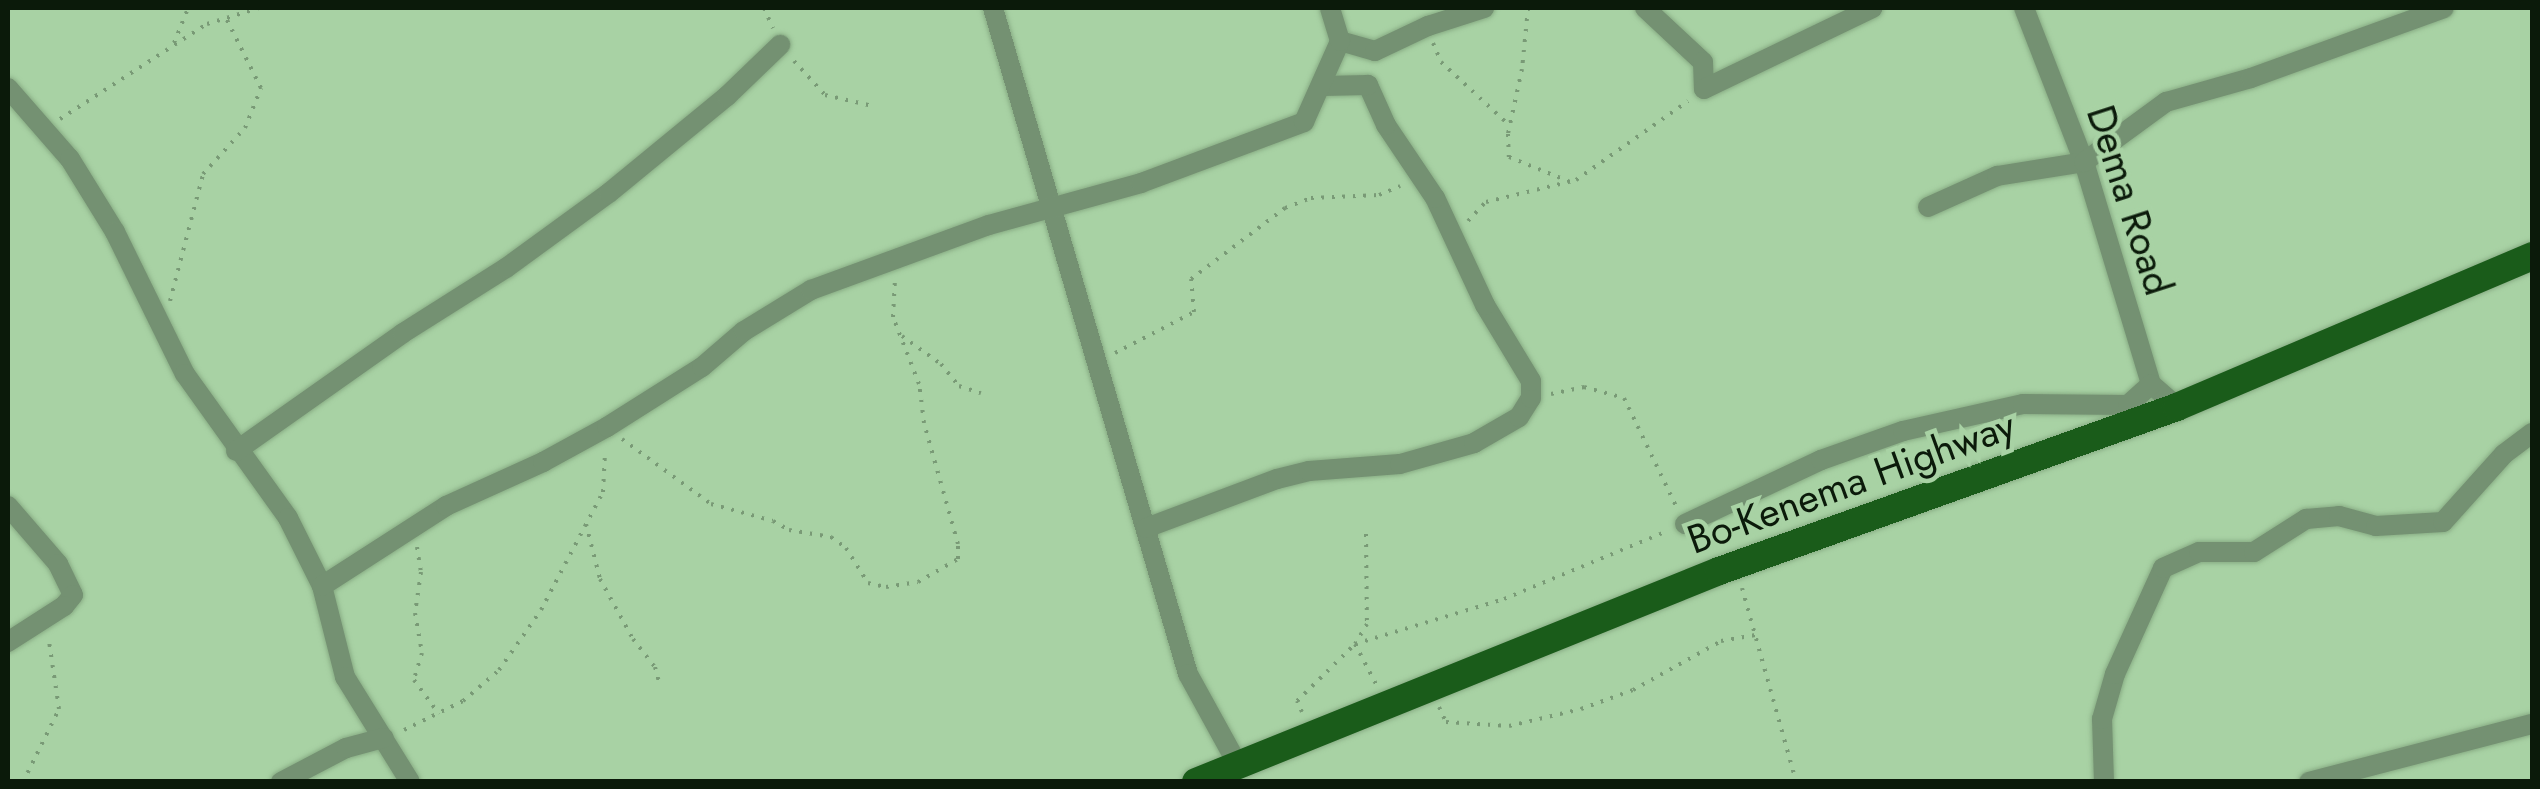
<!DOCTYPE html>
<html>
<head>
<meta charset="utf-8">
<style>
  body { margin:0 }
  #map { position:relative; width:2540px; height:789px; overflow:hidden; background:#a8d2a4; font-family:Jost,sans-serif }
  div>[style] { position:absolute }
  .path>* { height:4px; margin-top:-2px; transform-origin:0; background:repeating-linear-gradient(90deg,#799a76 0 2.5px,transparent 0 10.5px) }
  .roads { filter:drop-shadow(0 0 2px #89ad85) drop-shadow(0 0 2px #89ad85) }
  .minor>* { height:20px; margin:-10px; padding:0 10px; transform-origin:10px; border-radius:10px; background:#749172 }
  .trunk>* { height:28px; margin:-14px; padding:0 14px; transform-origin:14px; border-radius:14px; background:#1a5c1a }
  span { translate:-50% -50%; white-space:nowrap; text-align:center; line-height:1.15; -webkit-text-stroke:9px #a8d2a4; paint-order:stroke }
  .street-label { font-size:40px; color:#0b1a0a }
  .frame { position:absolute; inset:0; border:10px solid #0b1a0a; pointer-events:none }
</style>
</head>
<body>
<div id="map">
  <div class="path">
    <div style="left:764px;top:8px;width:22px;rotate:66deg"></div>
    <div style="left:1528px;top:8px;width:61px;rotate:95.6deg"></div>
    <div style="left:1522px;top:69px;width:66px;rotate:102.2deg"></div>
    <div style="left:1508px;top:134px;width:23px;rotate:88deg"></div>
    <div style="left:1509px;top:157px;width:64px;rotate:22.1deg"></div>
    <div style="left:174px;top:43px;width:38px;rotate:-68deg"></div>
    <div style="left:1433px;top:43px;width:21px;rotate:67deg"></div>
    <div style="left:1441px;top:62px;width:94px;rotate:42.8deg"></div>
    <div style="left:794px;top:61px;width:46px;rotate:47.6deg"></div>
    <div style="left:825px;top:95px;width:49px;rotate:12.9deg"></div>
    <div style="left:60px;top:119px;width:175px;rotate:-32.9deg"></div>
    <div style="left:207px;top:24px;width:54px;rotate:-17.1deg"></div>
    <div style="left:1468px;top:221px;width:26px;rotate:-47deg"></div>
    <div style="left:1486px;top:202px;width:93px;rotate:-13.7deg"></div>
    <div style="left:1576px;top:180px;width:137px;rotate:-35.2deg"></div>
    <div style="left:170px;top:301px;width:131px;rotate:-75.4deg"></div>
    <div style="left:203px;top:174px;width:62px;rotate:-47.6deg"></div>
    <div style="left:245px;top:128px;width:43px;rotate:-68.2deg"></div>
    <div style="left:261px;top:88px;width:78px;rotate:-116.6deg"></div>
    <div style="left:902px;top:336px;width:48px;rotate:35.7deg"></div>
    <div style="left:941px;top:364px;width:28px;rotate:51deg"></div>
    <div style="left:959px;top:386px;width:23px;rotate:18deg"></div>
    <div style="left:1115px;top:353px;width:89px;rotate:-27.4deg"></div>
    <div style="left:1194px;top:312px;width:33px;rotate:-95deg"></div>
    <div style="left:1191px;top:279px;width:118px;rotate:-37.1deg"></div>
    <div style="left:1285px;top:208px;width:28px;rotate:-21deg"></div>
    <div style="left:1311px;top:198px;width:68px;rotate:-2.5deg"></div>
    <div style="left:1379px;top:195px;width:23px;rotate:-23deg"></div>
    <div style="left:1551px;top:394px;width:34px;rotate:-12deg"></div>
    <div style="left:1584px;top:387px;width:41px;rotate:15.4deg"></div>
    <div style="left:1624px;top:398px;width:120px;rotate:64.3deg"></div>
    <div style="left:622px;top:439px;width:110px;rotate:36.1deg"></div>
    <div style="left:711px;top:504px;width:64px;rotate:15.3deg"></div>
    <div style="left:773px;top:521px;width:18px;rotate:29deg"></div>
    <div style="left:789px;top:530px;width:43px;rotate:9.5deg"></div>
    <div style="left:831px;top:537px;width:19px;rotate:36deg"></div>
    <div style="left:846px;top:548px;width:41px;rotate:57.8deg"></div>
    <div style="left:868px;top:583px;width:18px;rotate:13deg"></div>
    <div style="left:886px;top:587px;width:32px;rotate:-9deg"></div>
    <div style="left:918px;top:582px;width:46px;rotate:-29.9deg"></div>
    <div style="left:958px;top:559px;width:15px;rotate:-90deg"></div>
    <div style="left:958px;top:544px;width:126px;rotate:-105.7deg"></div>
    <div style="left:924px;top:423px;width:39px;rotate:-97deg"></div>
    <div style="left:919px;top:384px;width:72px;rotate:-111.2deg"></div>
    <div style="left:893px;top:317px;width:35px;rotate:-87deg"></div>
    <div style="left:586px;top:524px;width:57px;rotate:75.7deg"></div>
    <div style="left:600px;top:579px;width:68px;rotate:61.2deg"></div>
    <div style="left:633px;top:639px;width:36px;rotate:52deg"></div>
    <div style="left:655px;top:667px;width:16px;rotate:75deg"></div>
    <div style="left:1366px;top:534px;width:90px;rotate:89.4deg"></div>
    <div style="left:1367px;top:624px;width:23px;rotate:121deg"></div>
    <div style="left:1355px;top:644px;width:45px;rotate:62.3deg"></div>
    <div style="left:417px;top:547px;width:25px;rotate:81deg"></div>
    <div style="left:421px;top:572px;width:41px;rotate:98.3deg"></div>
    <div style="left:415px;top:613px;width:41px;rotate:80.1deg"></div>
    <div style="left:422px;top:653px;width:28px;rotate:107deg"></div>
    <div style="left:414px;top:680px;width:42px;rotate:53.7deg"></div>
    <div style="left:1742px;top:588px;width:201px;rotate:74.4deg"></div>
    <div style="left:1439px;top:707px;width:17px;rotate:65deg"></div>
    <div style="left:1446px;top:722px;width:63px;rotate:3.6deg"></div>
    <div style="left:1509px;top:726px;width:74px;rotate:-13.3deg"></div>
    <div style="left:1581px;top:709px;width:55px;rotate:-20.1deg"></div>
    <div style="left:1633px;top:690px;width:101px;rotate:-29.1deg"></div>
    <div style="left:1721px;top:641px;width:35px;rotate:-10deg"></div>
    <div style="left:1302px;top:712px;width:12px;rotate:-114deg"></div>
    <div style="left:1297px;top:701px;width:81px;rotate:-44.5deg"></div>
    <div style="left:1355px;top:644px;width:156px;rotate:-16.8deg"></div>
    <div style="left:1504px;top:599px;width:177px;rotate:-22.6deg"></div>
    <div style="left:404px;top:730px;width:66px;rotate:-26.2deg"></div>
    <div style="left:463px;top:701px;width:48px;rotate:-40.7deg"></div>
    <div style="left:499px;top:670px;width:73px;rotate:-55deg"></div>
    <div style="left:541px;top:610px;width:133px;rotate:-62.3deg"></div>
    <div style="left:603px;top:492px;width:40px;rotate:-87.1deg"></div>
    <div style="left:23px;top:782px;width:81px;rotate:-63.7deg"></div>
    <div style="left:59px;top:709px;width:69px;rotate:-98.4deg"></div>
  </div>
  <div class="roads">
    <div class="minor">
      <div style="left:993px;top:8px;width:694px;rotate:73.68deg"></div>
      <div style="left:1188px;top:674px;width:104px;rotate:61.2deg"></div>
      <div style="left:1645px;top:8px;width:79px;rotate:43deg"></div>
      <div style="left:1703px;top:62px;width:27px;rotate:88deg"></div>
      <div style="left:1704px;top:89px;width:187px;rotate:-25.7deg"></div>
      <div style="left:2024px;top:8px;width:165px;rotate:68.7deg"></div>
      <div style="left:2084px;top:162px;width:232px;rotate:73.2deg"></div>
      <div style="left:2151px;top:384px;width:35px;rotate:41deg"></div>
      <div style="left:1340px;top:41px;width:36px;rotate:16deg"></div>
      <div style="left:1375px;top:51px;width:59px;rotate:-25.3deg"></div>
      <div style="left:1428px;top:26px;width:59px;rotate:-17.8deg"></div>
      <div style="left:8px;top:88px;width:94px;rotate:48.9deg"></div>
      <div style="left:70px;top:159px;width:86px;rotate:58.3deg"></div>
      <div style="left:115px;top:232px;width:158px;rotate:63.8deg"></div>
      <div style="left:185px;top:374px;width:177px;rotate:54.4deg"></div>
      <div style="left:288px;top:518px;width:76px;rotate:63.4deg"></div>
      <div style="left:322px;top:586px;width:94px;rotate:75.8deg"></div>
      <div style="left:345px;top:677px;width:123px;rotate:58.2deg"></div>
      <div style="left:1928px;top:207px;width:76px;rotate:-24.2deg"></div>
      <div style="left:1997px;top:176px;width:88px;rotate:-9.1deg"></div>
      <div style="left:2084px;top:162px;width:102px;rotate:-36.2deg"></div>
      <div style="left:2166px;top:102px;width:88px;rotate:-15.8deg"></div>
      <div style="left:2251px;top:78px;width:205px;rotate:-19.9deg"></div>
      <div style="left:236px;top:451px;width:204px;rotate:-35.2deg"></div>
      <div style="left:403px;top:333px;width:122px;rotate:-32.3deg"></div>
      <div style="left:506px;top:268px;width:127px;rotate:-36.1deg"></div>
      <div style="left:609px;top:193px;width:153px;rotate:-39.4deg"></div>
      <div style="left:727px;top:96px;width:74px;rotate:-43.9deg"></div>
      <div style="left:8px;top:506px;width:77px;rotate:49.2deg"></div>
      <div style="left:58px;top:564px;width:34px;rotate:64deg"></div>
      <div style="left:73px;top:595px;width:14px;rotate:129deg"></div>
      <div style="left:64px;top:606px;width:67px;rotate:147.3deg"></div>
      <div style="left:1685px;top:524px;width:150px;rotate:-25.2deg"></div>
      <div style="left:1821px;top:460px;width:87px;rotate:-19.5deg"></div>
      <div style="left:1903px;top:431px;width:123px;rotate:-12.7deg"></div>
      <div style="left:2023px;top:404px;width:105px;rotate:0.5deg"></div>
      <div style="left:2128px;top:405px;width:31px;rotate:-42deg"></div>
      <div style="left:1146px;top:528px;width:140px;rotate:-20.5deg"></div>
      <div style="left:1277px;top:479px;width:33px;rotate:-14deg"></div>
      <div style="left:1309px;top:471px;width:91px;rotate:-4.4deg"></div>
      <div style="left:1400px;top:464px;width:77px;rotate:-15.8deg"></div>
      <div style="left:1474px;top:443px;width:52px;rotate:-30deg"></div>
      <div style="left:1519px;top:417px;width:22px;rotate:-58deg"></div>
      <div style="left:1531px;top:398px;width:17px;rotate:-90deg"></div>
      <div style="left:1531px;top:381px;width:89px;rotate:-121.2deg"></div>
      <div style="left:1485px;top:305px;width:118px;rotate:-115deg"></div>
      <div style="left:1435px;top:198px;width:88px;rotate:-123.9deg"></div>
      <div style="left:1386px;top:125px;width:44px;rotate:-114.2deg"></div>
      <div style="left:1368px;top:85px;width:45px;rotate:178.7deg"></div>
      <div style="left:322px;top:586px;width:148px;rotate:-32.8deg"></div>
      <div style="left:446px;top:506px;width:107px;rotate:-24.4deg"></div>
      <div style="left:543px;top:462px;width:73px;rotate:-28.7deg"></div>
      <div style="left:607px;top:427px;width:112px;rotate:-32.3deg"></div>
      <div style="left:702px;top:367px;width:55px;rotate:-40.6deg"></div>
      <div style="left:744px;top:331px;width:79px;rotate:-31.5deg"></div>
      <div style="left:811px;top:290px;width:189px;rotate:-20.1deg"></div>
      <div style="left:989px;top:225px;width:158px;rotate:-15.4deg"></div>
      <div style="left:1141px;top:183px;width:174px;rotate:-20.5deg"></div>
      <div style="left:1304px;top:122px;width:89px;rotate:-66deg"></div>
      <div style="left:1340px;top:41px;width:34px;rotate:-107deg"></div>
      <div style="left:281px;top:782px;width:73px;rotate:-27.6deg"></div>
      <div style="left:346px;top:748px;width:39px;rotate:-15deg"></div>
      <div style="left:2104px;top:782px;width:63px;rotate:-91.8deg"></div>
      <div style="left:2102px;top:719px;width:47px;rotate:-73.9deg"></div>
      <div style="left:2115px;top:674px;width:116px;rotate:-65.6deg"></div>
      <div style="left:2163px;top:568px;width:39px;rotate:-24deg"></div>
      <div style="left:2199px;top:552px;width:55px"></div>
      <div style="left:2254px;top:552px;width:62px;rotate:-32.4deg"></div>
      <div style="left:2306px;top:519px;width:33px;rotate:-5deg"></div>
      <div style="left:2339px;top:516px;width:38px;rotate:15deg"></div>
      <div style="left:2376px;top:526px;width:67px;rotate:-3.4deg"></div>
      <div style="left:2443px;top:522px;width:91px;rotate:-48.1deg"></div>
      <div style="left:2504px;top:454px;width:35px;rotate:-37deg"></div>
      <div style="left:2309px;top:782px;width:230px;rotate:-14.6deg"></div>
    </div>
    <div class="trunk">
      <div style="left:1196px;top:782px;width:564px;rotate:-21.97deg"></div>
      <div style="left:1719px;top:571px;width:486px;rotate:-19.7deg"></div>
      <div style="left:2177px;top:407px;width:386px;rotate:-23deg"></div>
    </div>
  </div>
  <div class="street-label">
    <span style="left:2130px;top:200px;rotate:72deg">Dema Road</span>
    <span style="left:1851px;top:482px;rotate:-20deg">Bo-Kenema Highway</span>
  </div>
  <div class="frame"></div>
</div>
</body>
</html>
